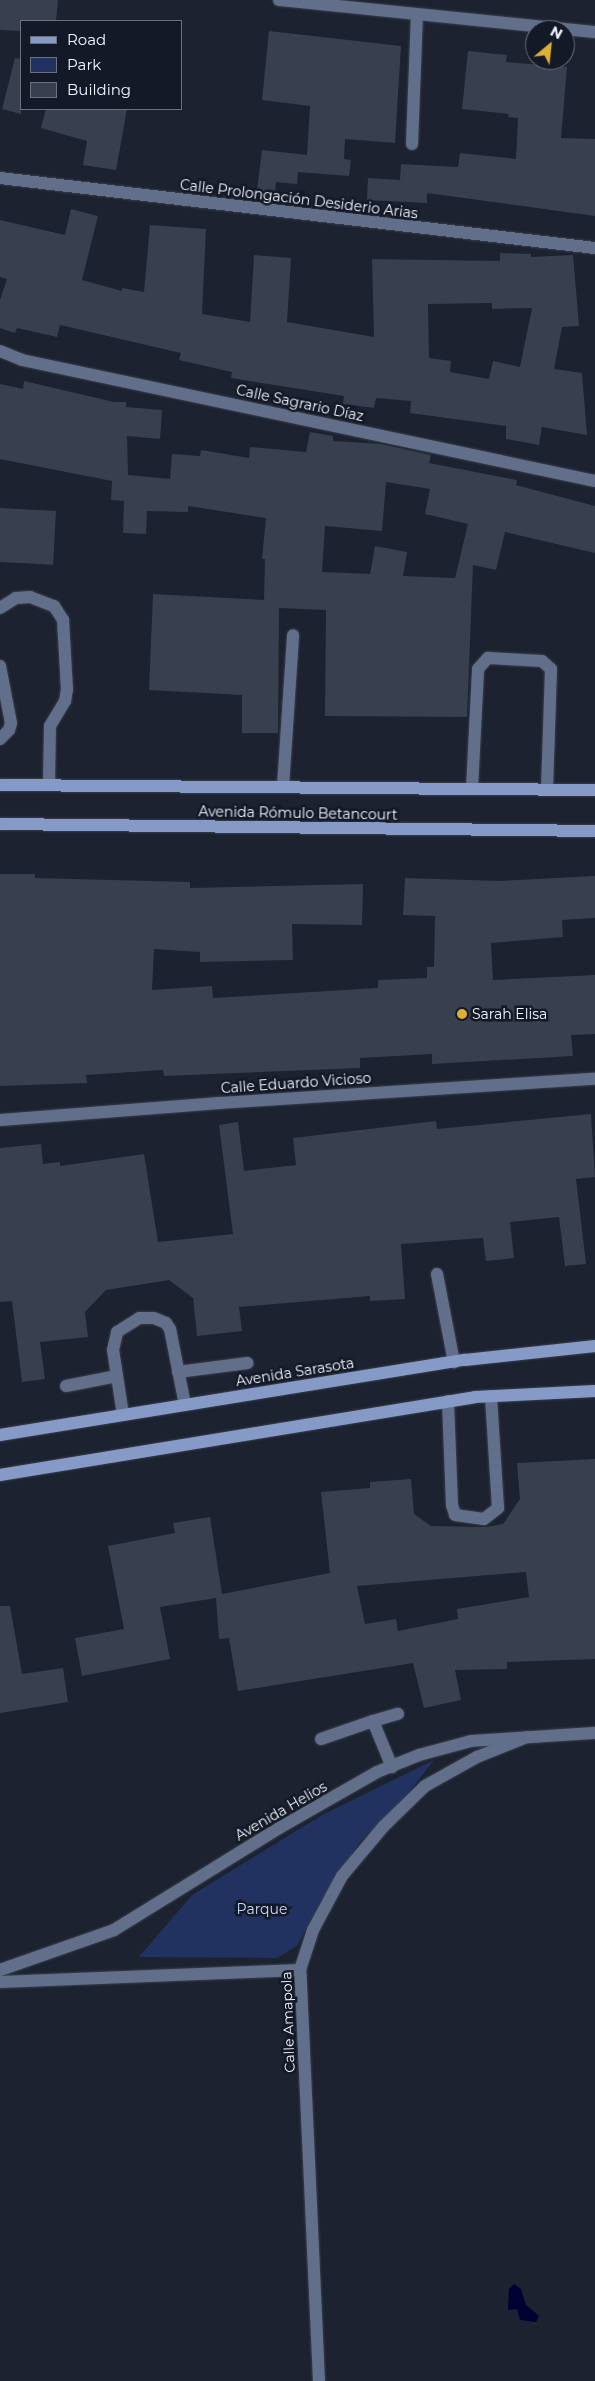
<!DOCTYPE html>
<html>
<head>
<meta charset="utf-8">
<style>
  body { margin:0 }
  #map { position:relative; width:595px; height:2381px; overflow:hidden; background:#1c2230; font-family:Montserrat,sans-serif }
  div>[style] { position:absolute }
  .green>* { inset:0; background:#213261 }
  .water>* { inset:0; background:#020033 }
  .building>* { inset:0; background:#383f4e; transform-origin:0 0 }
  .roads { filter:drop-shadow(0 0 1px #3a404d) drop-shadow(0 0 1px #3a404d) }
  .lane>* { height:12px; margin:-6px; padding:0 6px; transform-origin:6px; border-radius:6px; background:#626f8b }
  .street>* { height:12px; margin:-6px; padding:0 6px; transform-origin:6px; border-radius:6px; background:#626f8b }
  .secondary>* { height:12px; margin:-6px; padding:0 6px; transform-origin:6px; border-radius:6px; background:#869ac8 }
  .dots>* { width:14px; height:14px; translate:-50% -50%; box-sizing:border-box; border:2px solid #131926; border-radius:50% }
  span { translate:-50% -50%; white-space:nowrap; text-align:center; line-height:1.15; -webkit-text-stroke:5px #131926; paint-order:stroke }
  .street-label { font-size:14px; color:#f1f5ff }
  .poi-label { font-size:14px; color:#f1f5ff }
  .left { translate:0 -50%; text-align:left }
  .park-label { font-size:14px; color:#c9d9ff }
  .legend { position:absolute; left:20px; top:20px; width:162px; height:90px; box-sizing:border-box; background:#131926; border:1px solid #6c717d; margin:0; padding:6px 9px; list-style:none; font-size:15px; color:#f1f5ff }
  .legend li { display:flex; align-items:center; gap:10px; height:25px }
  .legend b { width:25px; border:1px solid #6c717d }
  .north { position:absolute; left:525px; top:20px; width:50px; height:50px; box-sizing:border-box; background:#131926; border:1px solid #6c717d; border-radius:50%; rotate:28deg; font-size:14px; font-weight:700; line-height:20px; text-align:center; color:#f1f5ff }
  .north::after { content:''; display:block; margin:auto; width:18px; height:22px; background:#dfb034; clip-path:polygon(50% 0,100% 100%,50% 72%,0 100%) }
</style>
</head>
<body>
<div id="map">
  <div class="green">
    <div style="clip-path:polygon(434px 1760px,407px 1795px,359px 1843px,321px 1901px,297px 1946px,277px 1958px,139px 1957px,192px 1895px,322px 1815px)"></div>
  </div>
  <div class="water">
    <div style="clip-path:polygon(514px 2284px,521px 2289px,526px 2305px,539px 2316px,536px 2322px,520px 2320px,517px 2309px,508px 2310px,509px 2289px)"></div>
  </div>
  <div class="building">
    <div style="clip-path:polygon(0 0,58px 0,56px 21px,21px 21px,21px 31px,0 30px)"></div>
    <div style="clip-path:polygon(269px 31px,401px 46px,395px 143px,345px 139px,344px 159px,351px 160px,349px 176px,298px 172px,297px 184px,276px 182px,274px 201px,256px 198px,262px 150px,307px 155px,310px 106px,262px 100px)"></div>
    <div style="clip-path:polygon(468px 51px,507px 55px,506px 62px,567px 67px,561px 138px,595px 139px,595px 216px,427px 193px,427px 203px,367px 200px,368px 178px,400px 180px,401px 164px,458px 167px,460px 153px,516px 159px,518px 118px,508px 117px,509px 114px,462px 109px)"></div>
    <div style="clip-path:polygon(15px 58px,21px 59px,21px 114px,2px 109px)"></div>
    <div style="clip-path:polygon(46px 109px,127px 109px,116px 170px,83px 165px,87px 141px,41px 128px)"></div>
    <div style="clip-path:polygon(evenodd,71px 209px,98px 216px,82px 280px,122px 291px,122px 288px,144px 292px,150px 225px,206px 229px,202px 314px,250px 322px,254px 255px,291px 258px,287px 322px,374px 337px,372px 259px,500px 261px,500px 253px,531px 254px,531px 257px,573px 255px,579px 326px,562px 327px,554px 369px,582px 373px,587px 435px,542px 427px,539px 445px,506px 439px,506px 426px,410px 413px,411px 401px,376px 398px,374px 408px,343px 404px,344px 396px,231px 378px,232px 372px,179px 360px,181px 353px,60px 325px,57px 337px,17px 328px,15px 333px,0 328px,0 300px,7px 279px,0 277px,0 220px,65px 235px,71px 209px,492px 303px,492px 309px,532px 308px,520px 367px,493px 361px,489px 379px,450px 372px,451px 361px,429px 358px,428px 304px,492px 303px)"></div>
    <div style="clip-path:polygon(evenodd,24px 381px,114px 402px,126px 402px,126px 407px,162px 410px,160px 439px,127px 436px,128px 475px,170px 479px,172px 454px,200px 456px,201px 450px,249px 458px,250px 447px,306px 452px,310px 432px,333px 436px,333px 441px,381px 444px,431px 455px,429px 463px,517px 480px,516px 485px,595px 506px,595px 553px,505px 532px,496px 570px,473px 565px,467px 717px,325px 716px,326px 610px,279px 608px,278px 733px,242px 733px,242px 695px,149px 690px,153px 594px,264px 600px,265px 559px,262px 559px,266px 518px,188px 506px,188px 512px,147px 511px,146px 534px,123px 533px,124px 501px,111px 500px,112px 481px,0 459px,0 384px,23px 389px,24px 381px,386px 482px,430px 489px,425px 514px,468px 524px,455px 578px,403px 576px,407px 552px,375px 546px,370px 574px,322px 572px,325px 526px,382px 531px,386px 482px)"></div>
    <div style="left:0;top:508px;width:56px;height:54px;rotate:3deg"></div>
    <div style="clip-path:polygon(0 874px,35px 874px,35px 878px,190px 882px,190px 888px,363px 884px,362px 925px,292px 924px,293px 960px,200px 962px,200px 952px,154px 949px,152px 990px,212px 986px,213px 998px,378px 988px,378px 980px,427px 978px,427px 967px,434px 967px,435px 916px,403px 915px,405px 878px,499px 881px,595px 876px,595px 918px,562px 920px,563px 937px,491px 943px,493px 980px,595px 975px,595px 1034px,571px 1035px,573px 1056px,432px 1064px,432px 1054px,360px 1058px,360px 1068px,164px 1076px,163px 1070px,86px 1075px,87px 1083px,0 1086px)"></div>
    <div style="clip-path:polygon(591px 1114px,595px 1177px,576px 1179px,586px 1264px,565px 1266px,559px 1217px,510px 1222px,514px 1258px,486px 1261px,483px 1238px,401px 1244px,405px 1299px,370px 1301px,370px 1296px,239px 1307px,242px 1331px,197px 1336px,193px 1298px,169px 1280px,106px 1290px,85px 1312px,88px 1337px,40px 1342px,45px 1379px,22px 1382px,12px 1301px,0 1302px,0 1148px,41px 1144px,43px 1164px,60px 1162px,60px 1166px,144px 1154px,158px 1242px,233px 1234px,219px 1125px,238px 1122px,244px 1171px,296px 1165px,293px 1138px,436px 1121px,437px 1129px)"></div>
    <div style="clip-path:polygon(evenodd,595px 1459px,595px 1659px,507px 1662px,507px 1669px,455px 1670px,461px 1700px,424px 1708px,413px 1663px,238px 1691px,229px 1638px,219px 1639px,216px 1598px,160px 1607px,170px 1659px,82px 1676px,75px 1638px,124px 1629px,108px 1546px,175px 1533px,173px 1523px,210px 1517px,222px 1594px,330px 1573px,321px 1492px,370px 1488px,370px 1482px,411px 1479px,414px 1514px,431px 1526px,486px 1527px,503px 1524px,520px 1499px,517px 1463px,595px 1459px,526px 1572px,529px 1597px,457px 1609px,458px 1619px,398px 1631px,396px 1619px,365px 1624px,357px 1586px,526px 1572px)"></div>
    <div style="clip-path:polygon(0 1606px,10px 1606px,22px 1674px,63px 1668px,68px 1702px,0 1713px)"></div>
  </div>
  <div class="roads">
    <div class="lane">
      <div style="left:412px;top:144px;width:129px;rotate:-87.8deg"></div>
      <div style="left:0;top:608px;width:19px;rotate:-32deg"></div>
      <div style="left:16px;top:598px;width:14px;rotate:-4deg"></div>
      <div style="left:30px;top:597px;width:26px;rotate:21deg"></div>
      <div style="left:54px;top:606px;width:17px;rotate:57deg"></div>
      <div style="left:63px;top:620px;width:69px;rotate:86.7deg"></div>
      <div style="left:67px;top:689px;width:12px;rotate:99deg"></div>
      <div style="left:65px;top:701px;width:29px;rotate:121deg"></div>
      <div style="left:50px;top:726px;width:59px;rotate:91deg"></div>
      <div style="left:0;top:666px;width:58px;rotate:79.1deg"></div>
      <div style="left:11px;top:723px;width:7px;rotate:106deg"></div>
      <div style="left:9px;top:730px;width:13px;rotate:135deg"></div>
      <div style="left:283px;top:787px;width:152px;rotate:-86.2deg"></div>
      <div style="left:472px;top:789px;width:120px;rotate:-87.1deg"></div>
      <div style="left:478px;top:669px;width:15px;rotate:-48deg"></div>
      <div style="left:488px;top:658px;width:54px;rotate:3.2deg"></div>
      <div style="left:542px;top:661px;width:12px;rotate:42deg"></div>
      <div style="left:551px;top:669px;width:121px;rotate:91.9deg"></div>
      <div style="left:437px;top:1274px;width:90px;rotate:79.1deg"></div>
      <div style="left:178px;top:1372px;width:70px;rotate:-7.4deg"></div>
      <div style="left:66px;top:1386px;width:52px;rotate:-11.1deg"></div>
      <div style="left:448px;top:1401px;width:104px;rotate:87.8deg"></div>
      <div style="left:452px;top:1505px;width:10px;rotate:73deg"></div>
      <div style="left:455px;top:1515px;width:29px;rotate:8deg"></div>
      <div style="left:484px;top:1519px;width:18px;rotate:-38deg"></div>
      <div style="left:498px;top:1508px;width:112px;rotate:-93.6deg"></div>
      <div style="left:123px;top:1415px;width:66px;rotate:-98.7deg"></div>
      <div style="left:113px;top:1350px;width:18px;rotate:-77deg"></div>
      <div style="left:117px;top:1332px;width:26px;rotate:-32deg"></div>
      <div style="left:139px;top:1318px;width:15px"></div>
      <div style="left:154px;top:1318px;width:13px;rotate:23deg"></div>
      <div style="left:166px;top:1323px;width:7px;rotate:56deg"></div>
      <div style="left:170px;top:1329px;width:77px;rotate:78.8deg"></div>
      <div style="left:373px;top:1721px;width:26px;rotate:-16deg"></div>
      <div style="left:321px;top:1739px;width:55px;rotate:-19.1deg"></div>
      <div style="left:373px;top:1721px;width:50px;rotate:67.6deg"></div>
    </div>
    <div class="street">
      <div style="left:279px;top:0;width:318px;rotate:5.8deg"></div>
      <div style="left:0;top:178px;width:599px;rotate:6.71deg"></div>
      <div style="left:0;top:351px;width:24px;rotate:22deg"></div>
      <div style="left:22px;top:360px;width:586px;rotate:11.92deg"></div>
      <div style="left:0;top:1120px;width:221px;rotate:-4.4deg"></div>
      <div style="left:220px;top:1103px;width:376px;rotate:-3.7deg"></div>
      <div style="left:0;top:1970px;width:121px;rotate:-19.3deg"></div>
      <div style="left:114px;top:1930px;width:194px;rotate:-31.7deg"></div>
      <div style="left:279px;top:1828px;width:113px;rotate:-29.7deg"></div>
      <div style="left:377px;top:1772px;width:45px;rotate:-22deg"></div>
      <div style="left:419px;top:1755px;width:54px;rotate:-15.1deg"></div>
      <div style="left:471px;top:1741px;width:124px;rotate:-3.7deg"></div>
      <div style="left:0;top:1982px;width:300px;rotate:-2.3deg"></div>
      <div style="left:319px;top:2381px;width:411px;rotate:-92.6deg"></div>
      <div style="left:300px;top:1970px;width:42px;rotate:-72deg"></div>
      <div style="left:313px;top:1930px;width:61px;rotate:-61.8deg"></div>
      <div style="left:342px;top:1876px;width:65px;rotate:-50deg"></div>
      <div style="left:384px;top:1826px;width:57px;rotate:-44.3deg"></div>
      <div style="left:425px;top:1786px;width:60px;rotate:-29.1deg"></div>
      <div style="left:477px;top:1757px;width:54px;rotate:-21.8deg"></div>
    </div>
    <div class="secondary">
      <div style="left:0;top:785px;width:595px;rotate:0.48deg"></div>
      <div style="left:0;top:824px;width:595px;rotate:0.67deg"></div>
      <div style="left:0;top:1435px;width:471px;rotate:-9.2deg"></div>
      <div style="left:465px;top:1360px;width:131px;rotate:-6.1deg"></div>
      <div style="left:0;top:1475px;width:481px;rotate:-9.3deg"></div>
      <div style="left:475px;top:1397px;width:120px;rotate:-2.9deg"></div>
    </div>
  </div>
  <div class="dots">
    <div style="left:462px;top:1014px;background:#dfb034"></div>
  </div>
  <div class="street-label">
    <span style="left:299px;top:199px;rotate:7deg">Calle Prolongación Desiderio Arias</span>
    <span style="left:300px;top:403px;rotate:12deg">Calle Sagrario Díaz</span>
    <span style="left:298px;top:813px;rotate:1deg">Avenida Rómulo Betancourt</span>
    <span style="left:296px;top:1083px;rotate:-4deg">Calle Eduardo Vicioso</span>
    <span style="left:295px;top:1372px;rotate:-9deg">Avenida Sarasota</span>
    <span style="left:281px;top:1811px;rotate:-30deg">Avenida Helios</span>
    <span style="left:288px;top:2022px;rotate:-92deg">Calle Amapola</span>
  </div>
  <div class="poi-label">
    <span class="left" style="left:472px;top:1014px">Sarah Elisa</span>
  </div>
  <div class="park-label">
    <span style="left:262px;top:1909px">Parque</span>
  </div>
  <ul class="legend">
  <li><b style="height:6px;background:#869ac8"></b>Road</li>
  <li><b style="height:14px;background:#213261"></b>Park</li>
  <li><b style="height:14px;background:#383f4e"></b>Building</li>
  </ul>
  <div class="north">N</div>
</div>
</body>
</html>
